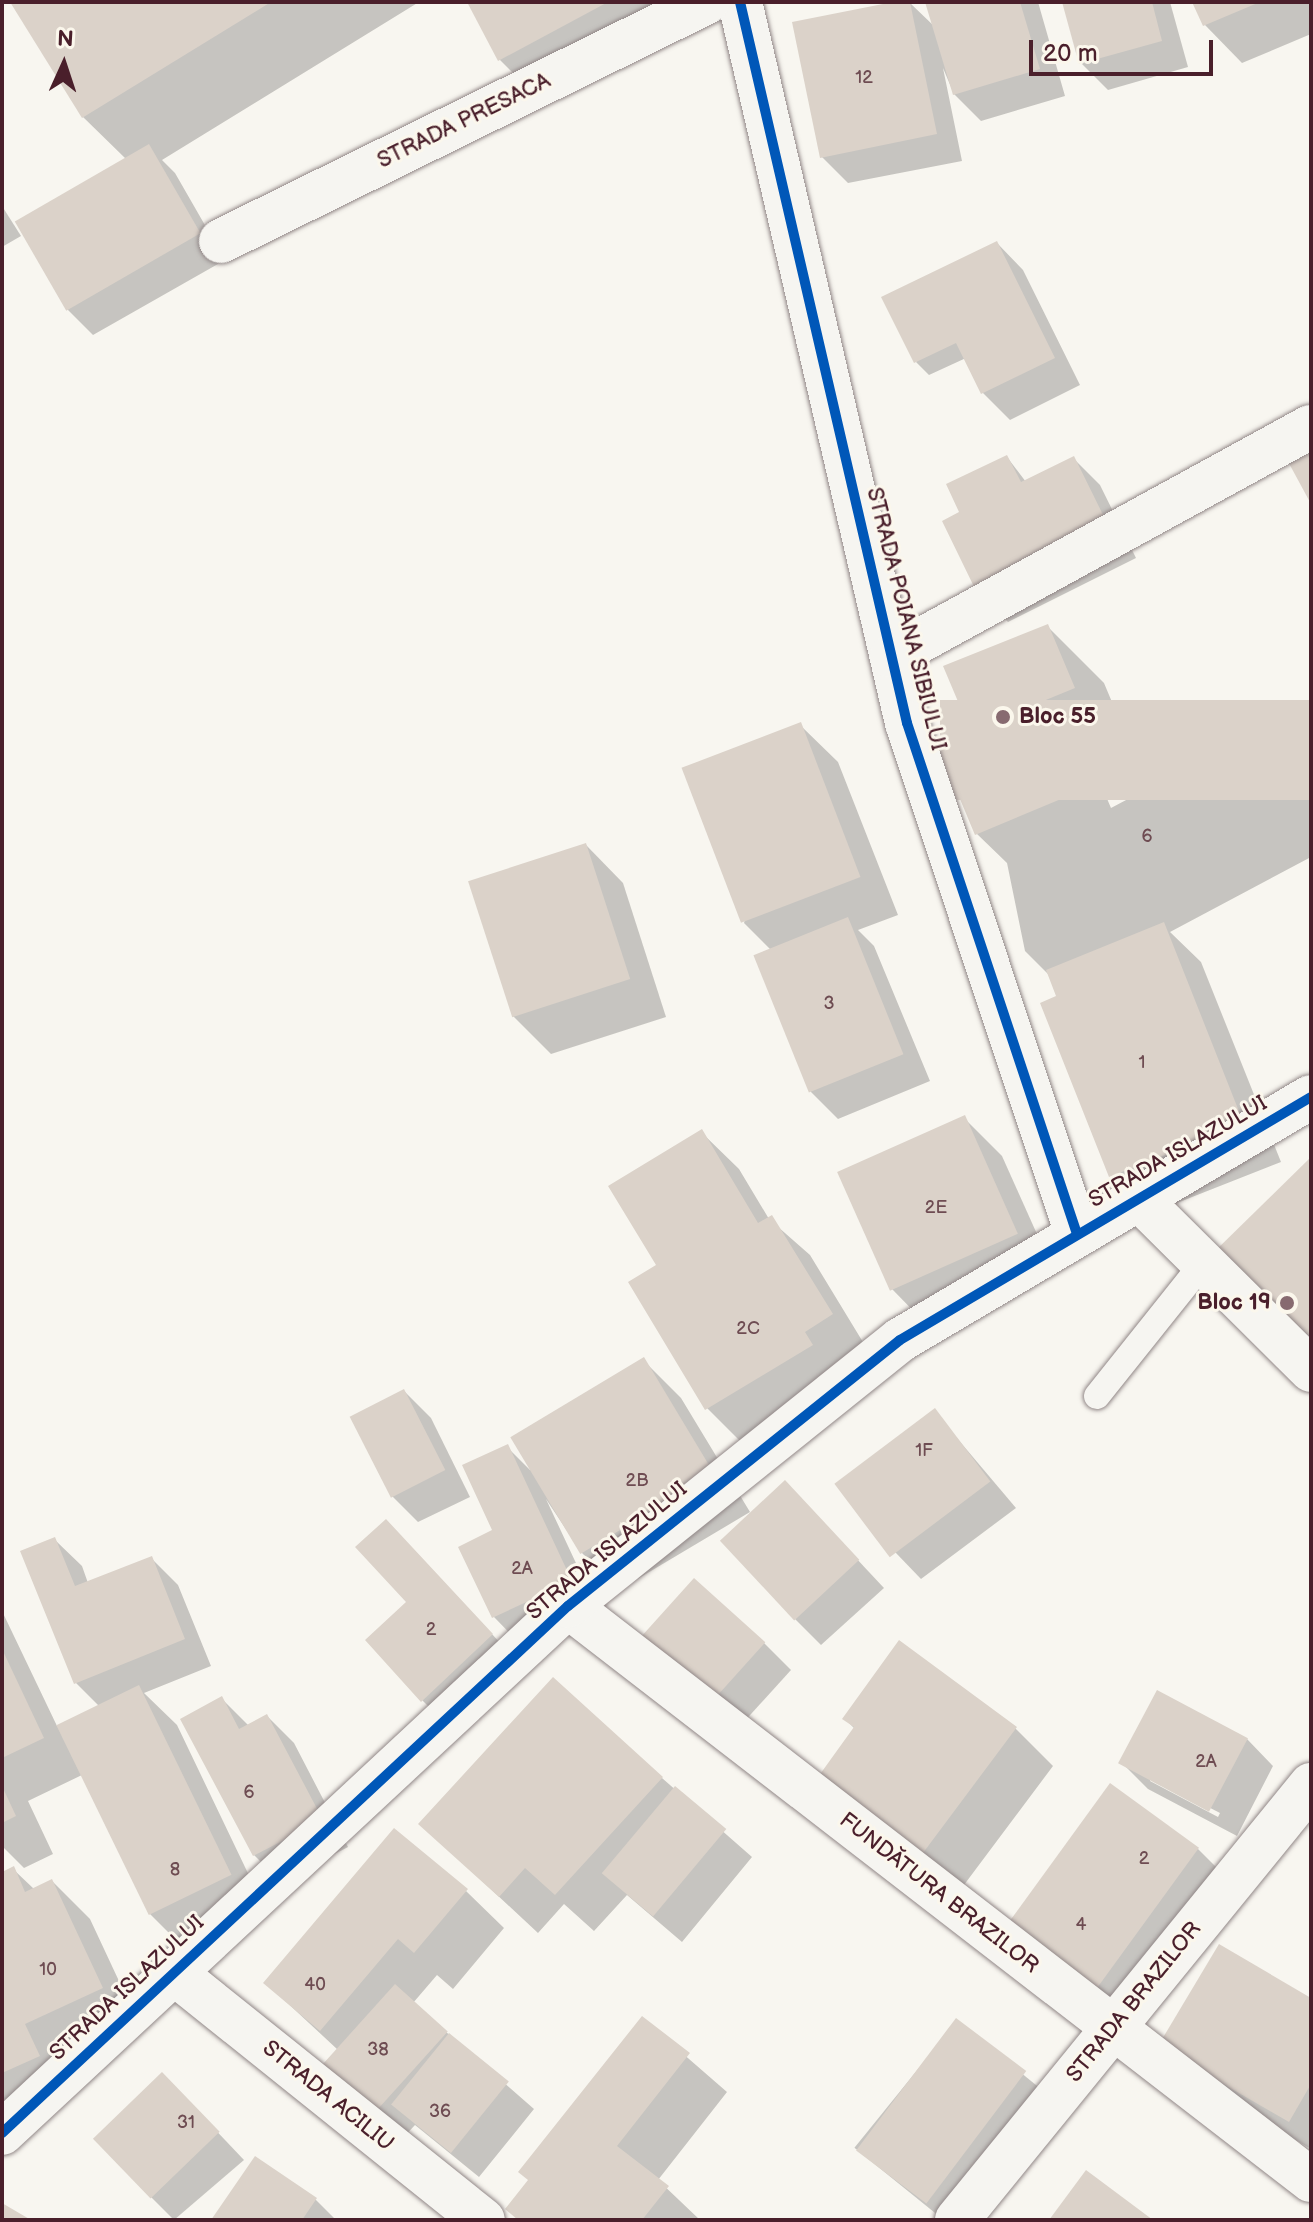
<!DOCTYPE html>
<html>
<head>
<meta charset="utf-8">
<style>
  body { margin:0 }
  #map { position:relative; width:1313px; height:2222px; overflow:hidden; background:#f8f6f0; font-family:"Balsamiq Sans",sans-serif }
  div>[style] { position:absolute }
  .shadow>* { inset:0; background:#0003; transform-origin:0 0 }
  .building>* { inset:0; background:#dbd2c9; transform-origin:0 0 }
  .roads { filter:drop-shadow(0 0 2px #918787) drop-shadow(0 0 2px #918787) }
  .service>* { height:26px; margin:-13px; padding:0 13px; transform-origin:13px; border-radius:13px; background:#f6f5f1 }
  .minor>* { height:44px; margin:-22px; padding:0 22px; transform-origin:22px; border-radius:22px; background:#f6f5f1 }
  .cycleway>* { height:10px; margin:-5px; padding:0 5px; transform-origin:5px; border-radius:5px; background:#0057b8 }
  .dots>* { width:22px; height:22px; translate:-50% -50%; box-sizing:border-box; border:4px solid #fbf7ec; border-radius:50% }
  span { translate:-50% -50%; white-space:nowrap; text-align:center; line-height:1.15; -webkit-text-stroke:6px #fbf7ec; paint-order:stroke }
  .number-label { font-size:18px; color:#6e4c52 }
  .number-label span { -webkit-text-stroke-width:0 }
  .street-label { font-size:22px; color:#4a1f2b }
  .poi-label { font-size:22px; color:#4a1f2b; font-weight:700 }
  .left { translate:0 -50%; text-align:left }
  .right { translate:-100% -50%; text-align:right }
  .frame { position:absolute; inset:0; border:4px solid #4a1f2b; pointer-events:none }
  .north { position:absolute; left:24px; top:24px; width:80px; height:80px; -webkit-text-stroke:6px #fbf7ec; paint-order:stroke; rotate:3deg; font-size:22px; font-weight:700; line-height:32px; text-align:center; color:#4a1f2b }
  .north::after { content:''; display:block; margin:auto; width:28px; height:36px; background:#4a1f2b; clip-path:polygon(50% 0,100% 100%,50% 72%,0 100%) }
  .scale { position:absolute; left:1029px; top:40px; width:184px; height:36px; box-sizing:border-box; border:4px solid #4a1f2b; border-top:0; padding-left:10px; font-size:24px; line-height:28px; white-space:nowrap; color:#4a1f2b; -webkit-text-stroke:6px #fbf7ec; paint-order:stroke }
</style>
</head>
<body>
<div id="map">
  <div class="shadow">
    <div style="clip-path:polygon(12px 2px,419px 2px,162px 160px,175px 173px,225px 260px,93px 335px,66px 308px,126px 159px,83px 117px)"></div>
    <div style="clip-path:polygon(469px 2px,660px 2px,527px 87px,500px 60px)"></div>
    <div style="clip-path:polygon(903px 2px,909px 2px,935px 27px,927px 2px,1038px 2px,1065px 96px,981px 121px,954px 94px,943px 68px,962px 161px,848px 183px,822px 157px)"></div>
    <div style="clip-path:polygon(1064px 2px,1170px 2px,1188px 67px,1108px 90px,1081px 63px)"></div>
    <div style="clip-path:polygon(1195px 2px,1311px 2px,1311px 34px,1242px 63px,1205px 25px)"></div>
    <div style="clip-path:polygon(2px 206px,21px 236px,2px 247px)"></div>
    <div style="clip-path:polygon(997px 243px,1023px 270px,1080px 385px,1010px 420px,983px 393px,966px 358px,929px 375px,916px 362px)"></div>
    <div style="clip-path:polygon(1007px 457px,1026px 482px,1074px 459px,1100px 485px,1136px 558px,1008px 622px,981px 595px,963px 513px)"></div>
    <div style="clip-path:polygon(1047px 626px,1104px 683px,1130px 745px,1091px 761px,1111px 808px,1311px 702px,1311px 857px,1170px 932px,1201px 962px,1281px 1162px,1149px 1214px,1111px 1176px,1058px 998px,1049px 975px,1025px 951px,1007px 863px,977px 834px,973px 731px)"></div>
    <div style="clip-path:polygon(800px 725px,838px 762px,898px 915px,858px 930px,874px 946px,930px 1081px,838px 1119px,811px 1092px,771px 950px,744px 923px)"></div>
    <div style="clip-path:polygon(586px 845px,623px 883px,666px 1017px,551px 1054px,513px 1016px)"></div>
    <div style="clip-path:polygon(964px 1118px,1002px 1156px,1054px 1272px,929px 1327px,892px 1289px)"></div>
    <div style="clip-path:polygon(701px 1132px,739px 1169px,769px 1219px,810px 1255px,869px 1352px,745px 1446px,707px 1408px,658px 1266px)"></div>
    <div style="clip-path:polygon(643px 1360px,681px 1398px,750px 1512px,619px 1590px,581px 1552px,546px 1499px,597px 1608px,520px 1644px,494px 1617px,495px 1531px,507px 1447px,530px 1470px)"></div>
    <div style="clip-path:polygon(404px 1391px,431px 1418px,470px 1497px,418px 1522px,391px 1495px)"></div>
    <div style="clip-path:polygon(934px 1411px,1016px 1508px,921px 1579px,895px 1552px)"></div>
    <div style="clip-path:polygon(811px 1510px,884px 1588px,821px 1645px,795px 1619px)"></div>
    <div style="clip-path:polygon(55px 1540px,82px 1566px,88px 1583px,151px 1558px,178px 1585px,211px 1666px,144px 1693px,177px 1725px,267px 1913px,187px 1951px,149px 1913px,82px 1775px,28px 1801px,53px 1854px,24px 1868px,2px 1846px,2px 1611px,57px 1726px,99px 1706px,76px 1683px,22px 1552px)"></div>
    <div style="clip-path:polygon(412px 1548px,518px 1662px,449px 1727px,422px 1700px)"></div>
    <div style="clip-path:polygon(645px 1636px,764px 1643px,791px 1670px,741px 1725px)"></div>
    <div style="clip-path:polygon(222px 1699px,249px 1726px,267px 1716px,294px 1743px,348px 1847px,281px 1882px,254px 1855px)"></div>
    <div style="clip-path:polygon(844px 1718px,1015px 1728px,1053px 1766px,955px 1897px,815px 1783px,855px 1729px)"></div>
    <div style="clip-path:polygon(evenodd,1247px 1739px,1273px 1766px,1237px 1836px,1148px 1789px,1121px 1762px,1247px 1739px,1150px 1777px,1220px 1813px,1218px 1817px,1150px 1781px,1150px 1777px)"></div>
    <div style="clip-path:polygon(662px 1778px,752px 1857px,682px 1942px,627px 1895px,594px 1931px,564px 1904px,538px 1933px,421px 1824px)"></div>
    <div style="clip-path:polygon(1197px 1848px,1235px 1886px,1133px 2027px,1046px 1965px)"></div>
    <div style="clip-path:polygon(13px 1869px,34px 1889px,52px 1881px,90px 1919px,140px 2026px,2px 2125px,2px 1874px)"></div>
    <div style="clip-path:polygon(466px 1891px,504px 1928px,453px 1989px,437px 1975px,413px 2003px,534px 2109px,479px 2177px,415px 2125px,401px 2140px,338px 2050px,266px 1983px)"></div>
    <div style="clip-path:polygon(1311px 2000px,1311px 2149px,1198px 2083px)"></div>
    <div style="clip-path:polygon(643px 2019px,727px 2092px,658px 2180px,700px 2220px,518px 2220px,529px 2181px)"></div>
    <div style="left:957px;top:2021px;width:123px;height:163px;rotate:39deg"></div>
    <div style="clip-path:polygon(188px 2101px,244px 2160px,174px 2220px,150px 2196px)"></div>
    <div style="clip-path:polygon(255px 2159px,316px 2200px,336px 2220px,213px 2220px)"></div>
  </div>
  <div class="building">
    <div style="clip-path:polygon(10px 2px,271px 2px,82px 118px)"></div>
    <div style="clip-path:polygon(467px 2px,608px 2px,498px 61px)"></div>
    <div style="clip-path:polygon(893px 2px,910px 2px,937px 134px,820px 158px,792px 22px)"></div>
    <div style="clip-path:polygon(925px 2px,1020px 2px,1040px 69px,953px 95px)"></div>
    <div style="clip-path:polygon(1062px 2px,1152px 2px,1162px 41px,1079px 64px)"></div>
    <div style="clip-path:polygon(1192px 2px,1260px 2px,1203px 26px)"></div>
    <div style="left:149px;top:144px;width:103px;height:155px;rotate:60deg"></div>
    <div style="clip-path:polygon(997px 241px,1055px 358px,981px 394px,956px 343px,914px 363px,881px 297px)"></div>
    <div style="clip-path:polygon(1311px 442px,1311px 504px,1285px 456px)"></div>
    <div style="clip-path:polygon(1007px 455px,1021px 482px,1074px 456px,1111px 531px,979px 597px,942px 521px,959px 512px,946px 484px)"></div>
    <div style="clip-path:polygon(1048px 624px,1075px 688px,1036px 704px,1073px 794px,975px 835px,937px 744px,970px 730px,943px 666px)"></div>
    <div style="left:1311px;top:700px;width:100px;height:371px;rotate:90deg"></div>
    <div style="left:801px;top:722px;width:166px;height:128px;rotate:69deg"></div>
    <div style="left:586px;top:843px;width:143px;height:124px;rotate:72deg"></div>
    <div style="left:848px;top:917px;width:148px;height:102px;rotate:68deg"></div>
    <div style="clip-path:polygon(1164px 922px,1244px 1124px,1109px 1177px,1040px 1003px,1056px 996px,1046px 970px)"></div>
    <div style="left:965px;top:1115px;width:130px;height:140px;rotate:66deg"></div>
    <div style="clip-path:polygon(702px 1129px,758px 1223px,772px 1215px,833px 1314px,805px 1332px,813px 1345px,705px 1410px,628px 1282px,656px 1265px,608px 1186px)"></div>
    <div style="clip-path:polygon(1311px 1157px,1311px 1353px,1213px 1253px)"></div>
    <div style="left:644px;top:1357px;width:136px;height:156px;rotate:59deg"></div>
    <div style="left:404px;top:1389px;width:91px;height:61px;rotate:63deg"></div>
    <div style="left:935px;top:1408px;width:92px;height:126px;rotate:53deg"></div>
    <div style="clip-path:polygon(508px 1444px,572px 1581px,492px 1618px,458px 1547px,492px 1530px,462px 1465px)"></div>
    <div style="left:785px;top:1480px;width:109px;height:89px;rotate:47deg"></div>
    <div style="clip-path:polygon(386px 1519px,493px 1634px,421px 1702px,365px 1640px,406px 1602px,355px 1547px)"></div>
    <div style="clip-path:polygon(55px 1537px,75px 1586px,152px 1556px,185px 1639px,74px 1684px,20px 1551px)"></div>
    <div style="left:694px;top:1578px;width:96px;height:79px;rotate:42deg"></div>
    <div style="clip-path:polygon(899px 1640px,1017px 1727px,917px 1861px,813px 1784px,854px 1727px,842px 1719px)"></div>
    <div style="clip-path:polygon(2px 1649px,44px 1738px,2px 1758px)"></div>
    <div style="clip-path:polygon(553px 1677px,663px 1777px,555px 1895px,525px 1868px,499px 1897px,418px 1824px)"></div>
    <div style="left:139px;top:1685px;width:211px;height:92px;rotate:64deg"></div>
    <div style="left:1157px;top:1690px;width:103px;height:83px;rotate:28deg"></div>
    <div style="clip-path:polygon(222px 1696px,239px 1729px,267px 1714px,323px 1820px,253px 1856px,180px 1719px)"></div>
    <div style="left:1110px;top:1783px;width:110px;height:179px;rotate:36deg"></div>
    <div style="clip-path:polygon(2px 1786px,16px 1816px,2px 1823px)"></div>
    <div style="left:675px;top:1786px;width:67px;height:114px;rotate:40deg"></div>
    <div style="clip-path:polygon(394px 1828px,468px 1889px,414px 1953px,398px 1939px,320px 2031px,263px 1983px)"></div>
    <div style="clip-path:polygon(14px 1866px,25px 1892px,52px 1879px,103px 1988px,25px 2024px,40px 2056px,2px 2073px,2px 1872px)"></div>
    <div style="clip-path:polygon(1219px 1944px,1311px 1998px,1311px 2084px,1289px 2122px,1158px 2046px)"></div>
    <div style="left:395px;top:1984px;width:71px;height:113px;rotate:42deg"></div>
    <div style="clip-path:polygon(642px 2016px,690px 2053px,617px 2146px,669px 2186px,642px 2220px,518px 2220px,505px 2209px,528px 2180px,518px 2172px)"></div>
    <div style="left:956px;top:2018px;width:88px;height:166px;rotate:37deg"></div>
    <div style="left:449px;top:2033px;width:77px;height:92px;rotate:39deg"></div>
    <div style="left:162px;top:2072px;width:83px;height:96px;rotate:46deg"></div>
    <div style="clip-path:polygon(255px 2156px,317px 2198px,302px 2220px,211px 2220px)"></div>
    <div style="clip-path:polygon(1086px 2170px,1153px 2220px,1049px 2220px)"></div>
    <div style="clip-path:polygon(2px 2203px,31px 2220px,2px 2220px)"></div>
  </div>
  <div class="roads">
    <div class="service">
      <div style="left:1097px;top:1396px;width:170px;rotate:-51.4deg"></div>
    </div>
    <div class="minor">
      <div style="left:740px;top:2px;width:740px;rotate:76.96deg"></div>
      <div style="left:907px;top:723px;width:539px;rotate:71.6deg"></div>
      <div style="left:221px;top:241px;width:542px;rotate:-26.19deg"></div>
      <div style="left:892px;top:656px;width:477px;rotate:-28.7deg"></div>
      <div style="left:1138px;top:1198px;width:244px;rotate:44.8deg"></div>
      <div style="left:568px;top:1606px;width:939px;rotate:37.69deg"></div>
      <div style="left:173px;top:1972px;width:397px;rotate:38.7deg"></div>
      <div style="left:2px;top:2133px;width:773px;rotate:-42.96deg"></div>
      <div style="left:568px;top:1606px;width:425px;rotate:-38.7deg"></div>
      <div style="left:900px;top:1340px;width:477px;rotate:-30.6deg"></div>
      <div style="left:957px;top:2220px;width:561px;rotate:-50.86deg"></div>
    </div>
  </div>
  <div class="cycleway">
    <div style="left:740px;top:2px;width:740px;rotate:76.96deg"></div>
    <div style="left:907px;top:723px;width:539px;rotate:71.6deg"></div>
    <div style="left:2px;top:2133px;width:773px;rotate:-42.96deg"></div>
    <div style="left:568px;top:1606px;width:425px;rotate:-38.7deg"></div>
    <div style="left:900px;top:1340px;width:477px;rotate:-30.6deg"></div>
  </div>
  <div class="dots">
    <div style="left:1003px;top:717px;background:#876a70"></div>
    <div style="left:1287px;top:1303px;background:#876a70"></div>
  </div>
  <div class="number-label">
    <span style="left:864px;top:78px">12</span>
    <span style="left:1147px;top:837px">6</span>
    <span style="left:829px;top:1004px">3</span>
    <span style="left:1142px;top:1063px">1</span>
    <span style="left:936px;top:1208px">2E</span>
    <span style="left:748px;top:1329px">2C</span>
    <span style="left:924px;top:1451px">1F</span>
    <span style="left:637px;top:1481px">2B</span>
    <span style="left:522px;top:1569px">2A</span>
    <span style="left:431px;top:1630px">2</span>
    <span style="left:1206px;top:1762px">2A</span>
    <span style="left:249px;top:1793px">6</span>
    <span style="left:1144px;top:1859px">2</span>
    <span style="left:175px;top:1870px">8</span>
    <span style="left:1081px;top:1925px">4</span>
    <span style="left:48px;top:1970px">10</span>
    <span style="left:315px;top:1985px">40</span>
    <span style="left:378px;top:2050px">38</span>
    <span style="left:440px;top:2112px">36</span>
    <span style="left:186px;top:2123px">31</span>
  </div>
  <div class="street-label">
    <span style="left:464px;top:121px;rotate:-26deg">STRADA PRESACA</span>
    <span style="left:906px;top:619px;rotate:76deg">STRADA POIANA SIBIULUI</span>
    <span style="left:1178px;top:1152px;rotate:-30deg">STRADA ISLAZULUI</span>
    <span style="left:607px;top:1551px;rotate:-40deg">STRADA ISLAZULUI</span>
    <span style="left:939px;top:1893px;rotate:38deg">FUNDĂTURA BRAZILOR</span>
    <span style="left:127px;top:1988px;rotate:-43deg">STRADA ISLAZULUI</span>
    <span style="left:1134px;top:2002px;rotate:-51deg">STRADA BRAZILOR</span>
    <span style="left:328px;top:2096px;rotate:39deg">STRADA ACILIU</span>
  </div>
  <div class="poi-label">
    <span class="left" style="left:1019px;top:717px">Bloc 55</span>
    <span class="right" style="left:1271px;top:1303px">Bloc 19</span>
  </div>
  <div class="frame"></div>
  <div class="north">N</div>
  <div class="scale">20 m</div>
</div>
</body>
</html>
